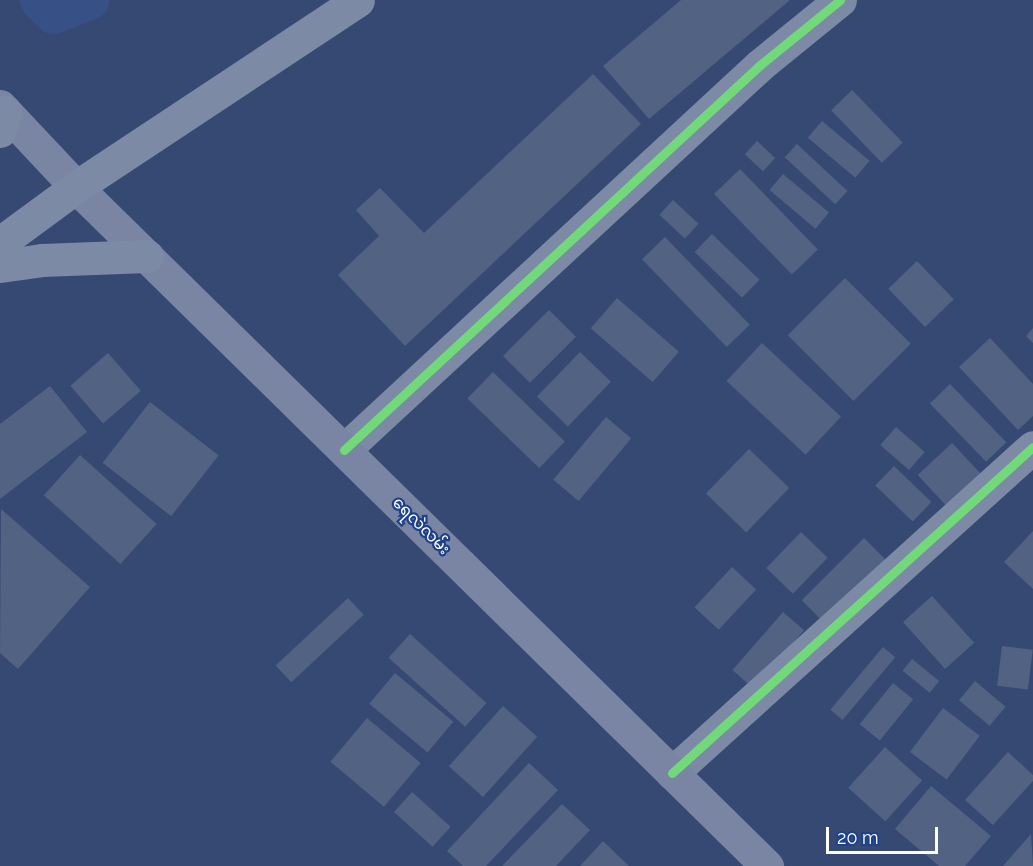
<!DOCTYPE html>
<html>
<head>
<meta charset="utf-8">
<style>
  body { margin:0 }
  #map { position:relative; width:1033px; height:866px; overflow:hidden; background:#364972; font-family:Raleway,"Noto Sans Myanmar",sans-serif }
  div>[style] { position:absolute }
  .canal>* { height:39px; margin:-19.5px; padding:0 19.5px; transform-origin:19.5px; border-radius:19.5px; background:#375086 }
  .building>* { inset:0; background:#526282; transform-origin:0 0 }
  .minor>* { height:33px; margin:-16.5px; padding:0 16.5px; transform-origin:16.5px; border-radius:16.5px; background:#7d8aa6 }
  .secondary>* { height:33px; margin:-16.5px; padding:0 16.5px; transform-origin:16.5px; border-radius:16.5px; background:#7985a2 }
  .primary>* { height:33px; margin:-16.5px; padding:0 16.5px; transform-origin:16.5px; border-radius:16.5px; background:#7c8aa5 }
  .cycleway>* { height:9px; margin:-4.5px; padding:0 4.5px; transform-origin:4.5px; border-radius:4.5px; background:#71d979 }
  span { translate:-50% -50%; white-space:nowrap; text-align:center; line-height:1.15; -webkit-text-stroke:4.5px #1d418b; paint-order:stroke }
  .street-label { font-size:16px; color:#fff }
  .scale { position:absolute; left:826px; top:827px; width:112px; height:27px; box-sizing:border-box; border:3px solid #fff; border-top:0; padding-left:8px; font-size:18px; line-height:21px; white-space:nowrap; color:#fff; -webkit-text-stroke:4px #1d418b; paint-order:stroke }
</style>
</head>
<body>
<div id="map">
  <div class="canal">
    <div style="left:39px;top:0;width:20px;rotate:45deg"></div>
    <div style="left:53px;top:14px;width:39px;rotate:-21deg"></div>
  </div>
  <div class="building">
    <div style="clip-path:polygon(681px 0,790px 0,649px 119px,603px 66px)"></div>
    <div style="clip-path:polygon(593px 74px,641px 124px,405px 346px,338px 275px,379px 236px,356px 210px,380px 188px,424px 233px)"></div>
    <div style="left:852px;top:90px;width:73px;height:29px;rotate:46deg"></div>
    <div style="left:822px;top:121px;width:62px;height:22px;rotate:40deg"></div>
    <div style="left:757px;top:141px;width:25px;height:18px;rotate:43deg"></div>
    <div style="left:797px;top:144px;width:69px;height:18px;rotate:43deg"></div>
    <div style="left:740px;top:169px;width:112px;height:36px;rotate:46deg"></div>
    <div style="left:783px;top:174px;width:60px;height:21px;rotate:40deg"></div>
    <div style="left:673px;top:200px;width:35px;height:20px;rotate:43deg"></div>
    <div style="left:712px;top:234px;width:66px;height:25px;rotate:44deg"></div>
    <div style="left:665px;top:237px;width:122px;height:32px;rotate:46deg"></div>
    <div style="left:917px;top:261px;width:53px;height:40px;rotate:46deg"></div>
    <div style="left:845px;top:278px;width:93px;height:81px;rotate:45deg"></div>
    <div style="left:617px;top:298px;width:82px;height:40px;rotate:41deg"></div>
    <div style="left:549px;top:310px;width:38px;height:65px;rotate:45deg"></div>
    <div style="clip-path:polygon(1033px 328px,1033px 343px,1026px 336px)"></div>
    <div style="clip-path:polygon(990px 338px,1033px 384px,1033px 416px,1018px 430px,959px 367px)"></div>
    <div style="left:762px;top:343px;width:108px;height:52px;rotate:43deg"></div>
    <div style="left:580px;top:352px;width:43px;height:62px;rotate:44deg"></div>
    <div style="left:108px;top:353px;width:50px;height:50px;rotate:49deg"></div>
    <div style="left:493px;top:372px;width:100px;height:37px;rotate:44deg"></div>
    <div style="left:950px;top:384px;width:81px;height:28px;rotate:46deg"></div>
    <div style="clip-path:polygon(50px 386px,87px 432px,0 499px,0 424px)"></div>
    <div style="left:150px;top:402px;width:87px;height:77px;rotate:38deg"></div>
    <div style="left:606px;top:417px;width:33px;height:82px;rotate:40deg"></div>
    <div style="left:896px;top:427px;width:38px;height:24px;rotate:41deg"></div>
    <div style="left:952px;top:443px;width:49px;height:47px;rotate:47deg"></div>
    <div style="left:749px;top:449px;width:56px;height:62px;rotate:44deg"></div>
    <div style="left:80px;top:455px;width:103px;height:54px;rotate:42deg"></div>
    <div style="left:894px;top:466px;width:52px;height:27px;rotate:44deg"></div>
    <div style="clip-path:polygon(1px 509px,90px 587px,18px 669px,0 653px)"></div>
    <div style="clip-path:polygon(1033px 531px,1033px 589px,1004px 562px)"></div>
    <div style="left:801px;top:532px;width:37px;height:50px;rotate:44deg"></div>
    <div style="left:864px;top:538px;width:31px;height:88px;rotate:45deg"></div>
    <div style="left:732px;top:567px;width:33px;height:55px;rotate:43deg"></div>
    <div style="left:932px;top:596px;width:63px;height:39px;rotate:48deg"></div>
    <div style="left:348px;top:598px;width:23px;height:99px;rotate:47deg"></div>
    <div style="left:783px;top:612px;width:28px;height:77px;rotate:41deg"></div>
    <div style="left:410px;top:634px;width:103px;height:32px;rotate:42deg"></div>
    <div style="left:1002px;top:646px;width:31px;height:40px;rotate:7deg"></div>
    <div style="left:883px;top:647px;width:16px;height:82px;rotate:40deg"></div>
    <div style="left:912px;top:659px;width:35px;height:15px;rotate:39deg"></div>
    <div style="left:395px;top:673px;width:76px;height:40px;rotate:40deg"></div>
    <div style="left:975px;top:681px;width:40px;height:25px;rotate:40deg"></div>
    <div style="left:893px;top:683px;width:26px;height:53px;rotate:39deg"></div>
    <div style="left:503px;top:706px;width:46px;height:81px;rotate:42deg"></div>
    <div style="left:943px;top:708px;width:46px;height:55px;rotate:37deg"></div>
    <div style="left:367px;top:718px;width:70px;height:57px;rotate:40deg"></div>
    <div style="left:885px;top:747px;width:50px;height:55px;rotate:42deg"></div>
    <div style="clip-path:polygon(1008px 752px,1033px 775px,1033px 781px,993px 825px,965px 800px)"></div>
    <div style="clip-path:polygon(529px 763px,558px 790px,486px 866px,463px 866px,447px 851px)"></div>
    <div style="clip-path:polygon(931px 786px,991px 836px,965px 866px,939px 866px,895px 829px)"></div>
    <div style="left:412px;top:792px;width:52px;height:27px;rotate:42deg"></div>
    <div style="clip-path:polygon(562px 804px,590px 830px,556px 866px,502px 866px)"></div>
    <div style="clip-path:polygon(1031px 834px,1033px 866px,1003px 866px)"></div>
    <div style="clip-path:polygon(603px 841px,629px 866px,580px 866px)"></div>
  </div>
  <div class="minor">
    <div style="left:344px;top:450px;width:567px;rotate:-42.78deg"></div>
    <div style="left:760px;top:65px;width:103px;rotate:-39.1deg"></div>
    <div style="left:672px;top:773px;width:486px;rotate:-42.1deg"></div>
  </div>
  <div class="secondary">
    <div style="left:0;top:106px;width:111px;rotate:46.8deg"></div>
    <div style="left:76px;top:187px;width:969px;rotate:44.5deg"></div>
  </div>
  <div class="primary">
    <div style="left:0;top:131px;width:20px;rotate:-75deg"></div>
    <div style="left:0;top:243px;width:94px;rotate:-36.4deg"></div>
    <div style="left:76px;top:187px;width:338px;rotate:-33.5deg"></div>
    <div style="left:0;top:266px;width:42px;rotate:-8.1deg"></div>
    <div style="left:42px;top:260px;width:105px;rotate:-2.2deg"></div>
  </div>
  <div class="cycleway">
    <div style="left:344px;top:450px;width:567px;rotate:-42.78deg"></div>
    <div style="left:760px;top:65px;width:103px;rotate:-39.1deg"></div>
    <div style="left:672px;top:773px;width:486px;rotate:-42.1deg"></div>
  </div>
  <div class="street-label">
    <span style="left:421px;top:526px;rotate:45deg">ရေလဲလမ်း</span>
  </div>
  <div class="scale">20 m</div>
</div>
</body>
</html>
